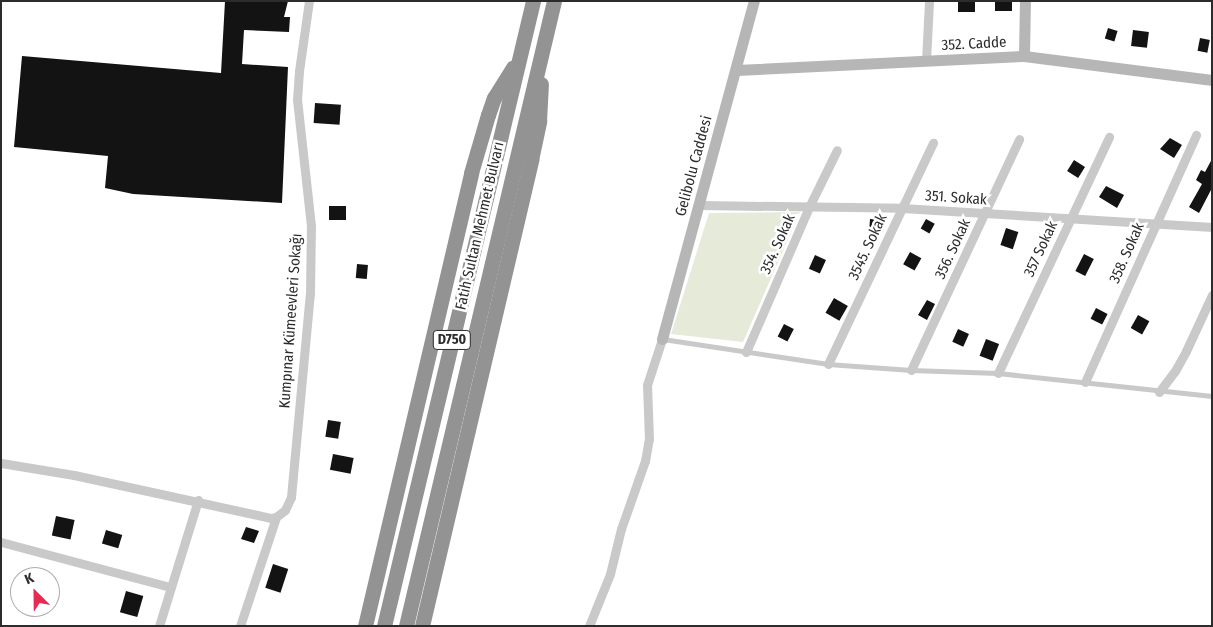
<!DOCTYPE html>
<html>
<head>
<meta charset="utf-8">
<style>
  body { margin:0 }
  #map { position:relative; width:1213px; height:627px; overflow:hidden; background:#fff; font-family:"Fira Sans Condensed",sans-serif }
  div>[style] { position:absolute }
  .green>* { inset:0; background:#e5ead9 }
  .building>* { inset:0; background:#131313; transform-origin:0 0 }
  .lane>* { height:4.5px; margin:-2.25px; padding:0 2.25px; transform-origin:2.25px; border-radius:2.25px; background:#c9c9c9 }
  .street>* { height:9px; margin:-4.5px; padding:0 4.5px; transform-origin:4.5px; border-radius:4.5px; background:#c9c9c9 }
  .secondary>* { height:11px; margin:-5.5px; padding:0 5.5px; transform-origin:5.5px; border-radius:5.5px; background:#b6b6b6 }
  .highway>* { height:15px; margin:-7.5px; padding:0 7.5px; transform-origin:7.5px; border-radius:7.5px; background:#939393 }
  span { translate:-50% -50%; white-space:nowrap; text-align:center; line-height:1.15; -webkit-text-stroke:5px #fff; paint-order:stroke }
  .shield-label span { padding:1px 4px; background:#fff; border:1px solid; border-radius:4px; -webkit-text-stroke-width:0 }
  .shield-label { font-size:14px; color:#2c2c2c; font-weight:700 }
  .street-label { font-size:15px; color:#2c2c2c }
  .frame { position:absolute; inset:0; border:2px solid #2c2c2c; pointer-events:none }
  .north { position:absolute; left:10px; top:567px; width:50px; height:50px; box-sizing:border-box; background:#fff; border:1px solid #ababab; border-radius:50%; rotate:337deg; font-size:14px; font-weight:700; line-height:20px; text-align:center; color:#2c2c2c }
  .north::after { content:''; display:block; margin:auto; width:18px; height:22px; background:#e72a55; clip-path:polygon(50% 0,100% 100%,50% 72%,0 100%) }
</style>
</head>
<body>
<div id="map">
  <div class="green">
    <div style="clip-path:polygon(800px 212px,743px 342px,671px 334px,709px 213px)"></div>
  </div>
  <div class="building">
    <div style="clip-path:polygon(225px 1px,288px 1px,284px 17px,290px 17px,289px 32px,244px 30px,242px 64px,288px 67px,282px 203px,133px 194px,105px 188px,108px 156px,14px 147px,22px 56px,221px 73px)"></div>
    <div style="left:958px;top:1px;width:17px;height:11px"></div>
    <div style="left:995px;top:1px;width:17px;height:10px"></div>
    <div style="left:1108px;top:28px;width:10px;height:11px;rotate:17deg"></div>
    <div style="left:1133px;top:30px;width:16px;height:16px;rotate:7deg"></div>
    <div style="left:1200px;top:38px;width:10px;height:13px;rotate:11deg"></div>
    <div style="left:315px;top:103px;width:26px;height:20px;rotate:4deg"></div>
    <div style="clip-path:polygon(1170px 138px,1182px 145px,1174px 158px,1160px 149px)"></div>
    <div style="clip-path:polygon(1212px 159px,1212px 188px,1199px 213px,1189px 207px,1202px 184px,1196px 180px,1201px 170px,1205px 172px)"></div>
    <div style="left:1074px;top:160px;width:13px;height:13px;rotate:32deg"></div>
    <div style="clip-path:polygon(1106px 186px,1124px 195px,1117px 208px,1099px 197px)"></div>
    <div style="left:329px;top:206px;width:17px;height:14px"></div>
    <div style="left:870px;top:219px;width:13px;height:13px;rotate:4deg"></div>
    <div style="left:926px;top:219px;width:10px;height:11px;rotate:29deg"></div>
    <div style="left:1006px;top:228px;width:13px;height:18px;rotate:18deg"></div>
    <div style="left:910px;top:252px;width:13px;height:14px;rotate:29deg"></div>
    <div style="left:1084px;top:254px;width:11px;height:19px;rotate:27deg"></div>
    <div style="left:815px;top:255px;width:12px;height:15px;rotate:24deg"></div>
    <div style="left:357px;top:264px;width:11px;height:14px;rotate:5deg"></div>
    <div style="left:834px;top:298px;width:16px;height:17px;rotate:30deg"></div>
    <div style="clip-path:polygon(927px 300px,935px 304px,927px 320px,918px 315px)"></div>
    <div style="left:1096px;top:308px;width:13px;height:12px;rotate:27deg"></div>
    <div style="left:1138px;top:315px;width:13px;height:15px;rotate:29deg"></div>
    <div style="left:784px;top:324px;width:11px;height:14px;rotate:27deg"></div>
    <div style="left:958px;top:329px;width:12px;height:14px;rotate:24deg"></div>
    <div style="left:986px;top:339px;width:14px;height:18px;rotate:21deg"></div>
    <div style="left:328px;top:420px;width:13px;height:17px;rotate:9deg"></div>
    <div style="left:333px;top:454px;width:21px;height:16px;rotate:11deg"></div>
    <div style="left:56px;top:516px;width:19px;height:20px;rotate:12deg"></div>
    <div style="clip-path:polygon(246px 527px,259px 531px,254px 543px,241px 539px)"></div>
    <div style="left:106px;top:530px;width:17px;height:14px;rotate:17deg"></div>
    <div style="left:273px;top:564px;width:16px;height:25px;rotate:18deg"></div>
    <div style="left:126px;top:591px;width:18px;height:22px;rotate:16deg"></div>
  </div>
  <div class="lane">
    <div style="left:663px;top:339px;width:167px;rotate:8.6deg"></div>
    <div style="left:828px;top:364px;width:83px;rotate:4.1deg"></div>
    <div style="left:911px;top:370px;width:87px;rotate:2deg"></div>
    <div style="left:998px;top:373px;width:215px;rotate:6.1deg"></div>
  </div>
  <div class="street">
    <div style="left:926px;top:61px;width:60px;rotate:-87.1deg"></div>
    <div style="left:699px;top:205px;width:203px;rotate:0.8deg"></div>
    <div style="left:902px;top:208px;width:311px;rotate:3.5deg"></div>
    <div style="left:746px;top:352px;width:160px;rotate:-66.5deg"></div>
    <div style="left:810px;top:205px;width:61px;rotate:-63.9deg"></div>
    <div style="left:828px;top:364px;width:245px;rotate:-64.6deg"></div>
    <div style="left:911px;top:370px;width:255px;rotate:-64.9deg"></div>
    <div style="left:998px;top:373px;width:261px;rotate:-64.8deg"></div>
    <div style="left:1085px;top:382px;width:271px;rotate:-65.8deg"></div>
    <div style="left:1159px;top:392px;width:26px;rotate:-53deg"></div>
    <div style="left:1175px;top:371px;width:23px;rotate:-61deg"></div>
    <div style="left:1186px;top:351px;width:62px;rotate:-65.1deg"></div>
    <div style="left:1px;top:463px;width:74px;rotate:9.3deg"></div>
    <div style="left:74px;top:475px;width:202px;rotate:12.3deg"></div>
    <div style="left:271px;top:518px;width:5px;rotate:-11deg"></div>
    <div style="left:276px;top:517px;width:11px;rotate:-38deg"></div>
    <div style="left:285px;top:510px;width:14px;rotate:-65deg"></div>
    <div style="left:291px;top:497px;width:204px;rotate:-84.7deg"></div>
    <div style="left:310px;top:294px;width:68px;rotate:-89.2deg"></div>
    <div style="left:311px;top:226px;width:127px;rotate:-96.3deg"></div>
    <div style="left:297px;top:100px;width:29px;rotate:-86deg"></div>
    <div style="left:299px;top:71px;width:71px;rotate:-81.9deg"></div>
    <div style="left:1px;top:542px;width:175px;rotate:14.9deg"></div>
    <div style="left:159px;top:626px;width:132px;rotate:-72.8deg"></div>
    <div style="left:240px;top:626px;width:115px;rotate:-71.7deg"></div>
    <div style="left:589px;top:626px;width:56px;rotate:-68deg"></div>
    <div style="left:610px;top:574px;width:46px;rotate:-76.3deg"></div>
    <div style="left:621px;top:529px;width:72px;rotate:-70.6deg"></div>
    <div style="left:645px;top:461px;width:22px;rotate:-80deg"></div>
    <div style="left:649px;top:439px;width:54px;rotate:-92.1deg"></div>
    <div style="left:647px;top:385px;width:48px;rotate:-71.9deg"></div>
  </div>
  <div class="secondary">
    <div style="left:1024px;top:56px;width:55px;rotate:-89deg"></div>
    <div style="left:736px;top:70px;width:288px;rotate:-2.8deg"></div>
    <div style="left:1024px;top:56px;width:190px;rotate:7.3deg"></div>
    <div style="left:662px;top:339px;width:350px;rotate:-74.8deg"></div>
  </div>
  <div class="highway">
    <div style="left:365px;top:626px;width:465px;rotate:-76.8deg"></div>
    <div style="left:471px;top:173px;width:60px;rotate:-73.7deg"></div>
    <div style="left:488px;top:115px;width:18px;rotate:-71deg"></div>
    <div style="left:494px;top:98px;width:36px;rotate:-58deg"></div>
    <div style="left:384px;top:626px;width:643px;rotate:-76.59deg"></div>
    <div style="left:406px;top:626px;width:642px;rotate:-76.68deg"></div>
    <div style="left:422px;top:626px;width:479px;rotate:-76.8deg"></div>
    <div style="left:531px;top:160px;width:40px;rotate:-78deg"></div>
    <div style="left:539px;top:121px;width:37px;rotate:-87deg"></div>
  </div>
  <div class="shield-label">
    <span style="left:452px;top:340px">D750</span>
  </div>
  <div class="street-label">
    <span style="left:974px;top:44px;rotate:-3deg">352. Cadde</span>
    <span style="left:694px;top:166px;rotate:-75deg">Gelibolu Caddesi</span>
    <span style="left:956px;top:198px;rotate:4deg">351. Sokak</span>
    <span style="left:480px;top:226px;rotate:-77deg">Fatih Sultan Mehmet Bulvarı</span>
    <span style="left:778px;top:244px;rotate:-66deg">354. Sokak</span>
    <span style="left:868px;top:247px;rotate:-65deg">3545. Sokak</span>
    <span style="left:953px;top:249px;rotate:-65deg">356. Sokak</span>
    <span style="left:1041px;top:249px;rotate:-65deg">357 Sokak</span>
    <span style="left:1127px;top:253px;rotate:-66deg">358. Sokak</span>
    <span style="left:291px;top:321px;rotate:-86deg">Kumpınar Kümeevleri Sokağı</span>
  </div>
  <div class="frame"></div>
  <div class="north">K</div>
</div>
</body>
</html>
